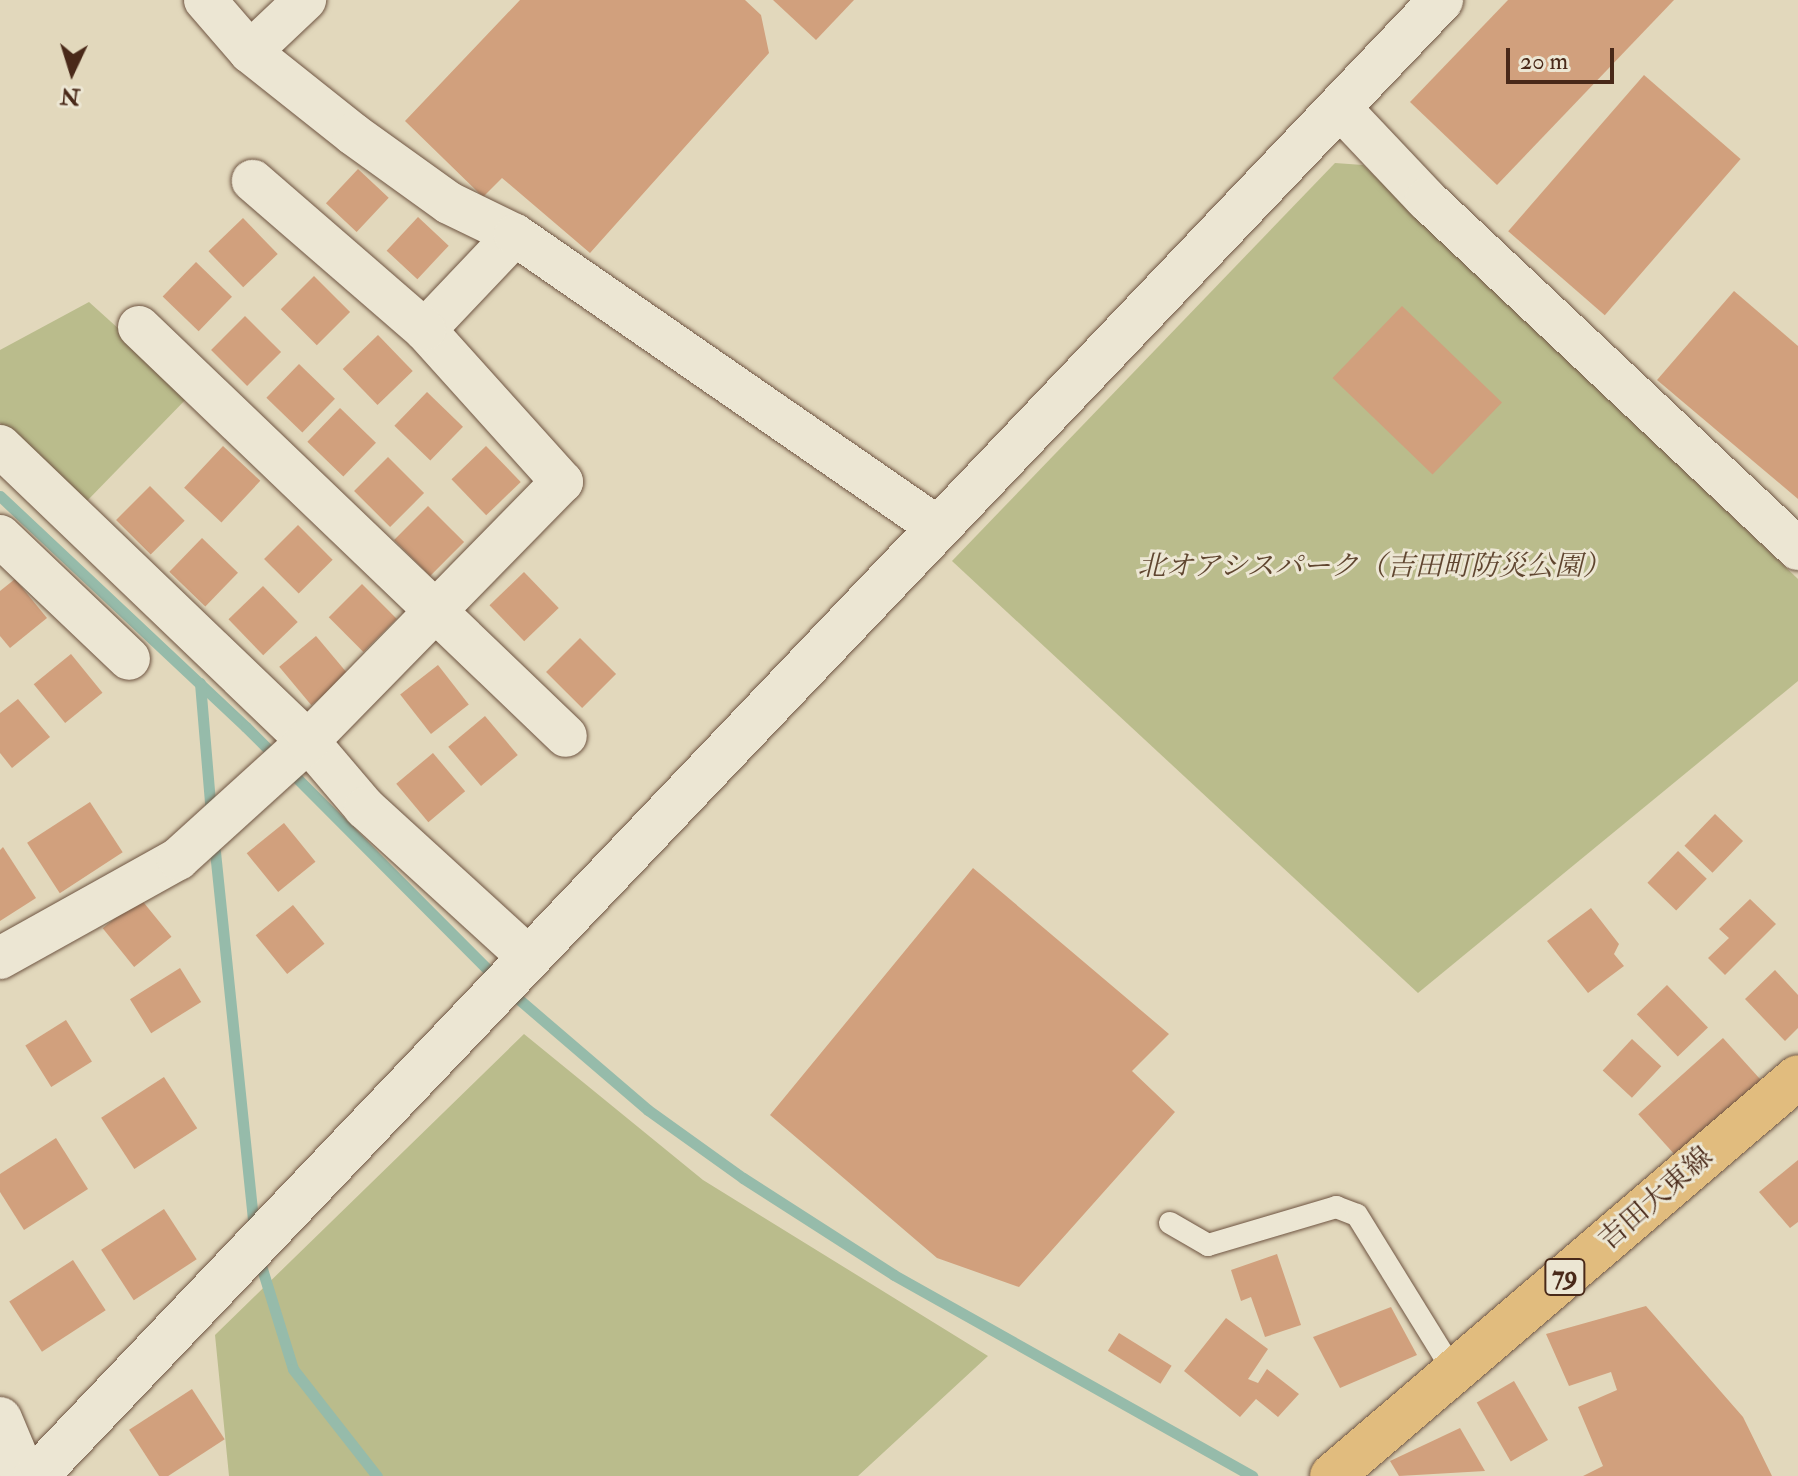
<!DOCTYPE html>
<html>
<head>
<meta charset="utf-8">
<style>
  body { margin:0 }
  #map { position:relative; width:1798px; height:1476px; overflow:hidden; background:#e2d8bc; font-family:"IM FELL Double Pica","Noto Serif JP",serif }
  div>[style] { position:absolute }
  .green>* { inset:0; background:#babc8c }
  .stream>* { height:11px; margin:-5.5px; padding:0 5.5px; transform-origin:5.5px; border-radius:5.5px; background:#96bbaa }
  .building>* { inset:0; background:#d1a07d; transform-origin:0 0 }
  .roads { filter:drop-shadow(0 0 2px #6f5542) drop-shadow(0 0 2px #6f5542) }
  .service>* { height:22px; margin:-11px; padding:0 11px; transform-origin:11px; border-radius:11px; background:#ece6d3 }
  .minor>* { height:42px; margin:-21px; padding:0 21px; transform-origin:21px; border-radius:21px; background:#ece6d3 }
  .tertiary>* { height:44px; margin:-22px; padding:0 22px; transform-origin:22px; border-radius:22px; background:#ece6d3 }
  .primary>* { height:44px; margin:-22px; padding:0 22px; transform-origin:22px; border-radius:22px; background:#e1bc7e }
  span { translate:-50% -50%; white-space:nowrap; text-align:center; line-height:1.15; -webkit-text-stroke:6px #ece6d3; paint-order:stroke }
  .shield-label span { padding:2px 6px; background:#ece6d3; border:2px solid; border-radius:6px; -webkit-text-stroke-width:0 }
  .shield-label { font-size:26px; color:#492919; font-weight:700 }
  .park-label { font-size:28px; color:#604630; font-style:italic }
  .street-label { font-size:28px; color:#492919 }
  .north { position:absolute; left:32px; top:32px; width:80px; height:80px; -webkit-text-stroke:6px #ece6d3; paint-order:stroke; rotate:184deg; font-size:22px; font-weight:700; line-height:32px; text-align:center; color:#492919 }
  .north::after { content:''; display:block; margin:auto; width:28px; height:36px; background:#492919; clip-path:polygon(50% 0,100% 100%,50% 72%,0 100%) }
  .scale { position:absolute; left:1506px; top:48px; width:108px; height:36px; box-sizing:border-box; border:4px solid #492919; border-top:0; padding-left:10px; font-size:24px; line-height:28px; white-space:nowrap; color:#492919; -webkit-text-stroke:6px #ece6d3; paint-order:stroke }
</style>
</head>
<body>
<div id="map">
  <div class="green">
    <div style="clip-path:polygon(1335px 163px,1363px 165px,1798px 579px,1798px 681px,1418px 993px,952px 561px)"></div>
    <div style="clip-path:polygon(89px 302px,191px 394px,84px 504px,0 423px,0 350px)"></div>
    <div style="clip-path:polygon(524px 1034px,703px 1180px,988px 1356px,858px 1476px,229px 1476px,215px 1335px)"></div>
  </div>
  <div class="stream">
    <div style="left:0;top:496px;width:337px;rotate:43.2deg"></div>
    <div style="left:246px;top:727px;width:354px;rotate:45.1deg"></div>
    <div style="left:200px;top:683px;width:130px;rotate:85.2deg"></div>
    <div style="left:214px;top:842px;width:390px;rotate:84.1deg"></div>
    <div style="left:508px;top:990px;width:184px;rotate:40.6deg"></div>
    <div style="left:648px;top:1110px;width:117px;rotate:35.6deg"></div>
    <div style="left:743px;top:1178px;width:179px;rotate:32.7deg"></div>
    <div style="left:894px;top:1275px;width:411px;rotate:29.3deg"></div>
    <div style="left:259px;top:1259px;width:115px;rotate:72.8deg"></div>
    <div style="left:293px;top:1369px;width:136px;rotate:51.9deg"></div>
  </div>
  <div class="building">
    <div style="clip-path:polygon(520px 0,745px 0,761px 15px,769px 53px,590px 253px,502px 178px,483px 197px,405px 121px)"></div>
    <div style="clip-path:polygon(773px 0,854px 0,816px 40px)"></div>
    <div style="clip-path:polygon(1508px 0,1674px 0,1497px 185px,1410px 102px)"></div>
    <div style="left:1644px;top:75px;width:128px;height:207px;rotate:41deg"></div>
    <div style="left:358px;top:169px;width:42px;height:47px;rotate:43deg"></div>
    <div style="left:418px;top:217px;width:42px;height:46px;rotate:43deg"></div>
    <div style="left:243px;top:218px;width:50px;height:48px;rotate:46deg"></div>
    <div style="left:196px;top:262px;width:50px;height:48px;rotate:44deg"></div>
    <div style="left:314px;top:276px;width:51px;height:47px;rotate:45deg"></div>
    <div style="clip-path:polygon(1734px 291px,1798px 346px,1798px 499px,1657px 380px)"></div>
    <div style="left:1402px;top:306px;width:139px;height:100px;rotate:44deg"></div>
    <div style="left:245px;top:316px;width:51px;height:48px;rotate:45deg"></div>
    <div style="left:378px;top:335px;width:50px;height:49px;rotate:46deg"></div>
    <div style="left:299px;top:364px;width:50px;height:47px;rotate:44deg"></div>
    <div style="left:427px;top:392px;width:50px;height:47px;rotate:44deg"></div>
    <div style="left:340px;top:408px;width:50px;height:47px;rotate:44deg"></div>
    <div style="left:223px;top:446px;width:51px;height:57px;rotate:43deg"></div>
    <div style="left:486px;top:446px;width:50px;height:48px;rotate:46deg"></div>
    <div style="left:388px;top:457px;width:51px;height:48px;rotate:45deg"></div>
    <div style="left:150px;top:486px;width:49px;height:48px;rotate:45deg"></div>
    <div style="left:428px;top:506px;width:51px;height:48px;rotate:45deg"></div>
    <div style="left:298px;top:525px;width:49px;height:48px;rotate:45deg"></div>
    <div style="left:202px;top:538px;width:50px;height:47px;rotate:44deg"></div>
    <div style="left:524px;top:572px;width:50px;height:48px;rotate:46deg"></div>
    <div style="clip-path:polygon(15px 579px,47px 618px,10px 648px,0 636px,0 591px)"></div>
    <div style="left:362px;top:584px;width:49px;height:47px;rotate:45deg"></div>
    <div style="left:263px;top:586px;width:50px;height:48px;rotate:46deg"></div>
    <div style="left:316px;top:636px;width:50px;height:48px;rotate:50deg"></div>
    <div style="left:580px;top:638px;width:51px;height:48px;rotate:45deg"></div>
    <div style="left:71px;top:654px;width:50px;height:48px;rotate:51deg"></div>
    <div style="left:438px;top:665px;width:50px;height:48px;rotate:52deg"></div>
    <div style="clip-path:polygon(18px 699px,50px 737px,12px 768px,0 753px,0 713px)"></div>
    <div style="left:485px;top:716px;width:51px;height:48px;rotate:50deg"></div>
    <div style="left:433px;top:753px;width:50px;height:48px;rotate:50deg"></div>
    <div style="left:90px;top:802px;width:60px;height:75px;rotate:57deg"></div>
    <div style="left:1715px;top:814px;width:39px;height:44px;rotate:44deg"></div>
    <div style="left:284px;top:823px;width:50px;height:48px;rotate:51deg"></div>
    <div style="clip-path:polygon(3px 847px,36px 898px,0 921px,0 850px)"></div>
    <div style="left:1678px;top:851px;width:40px;height:44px;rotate:44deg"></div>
    <div style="clip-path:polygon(973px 868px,1169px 1034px,1132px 1071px,1175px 1112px,1019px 1287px,937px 1258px,770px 1115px)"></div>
    <div style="left:140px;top:898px;width:50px;height:48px;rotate:51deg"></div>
    <div style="clip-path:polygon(1750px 899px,1776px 924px,1725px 975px,1708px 958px,1729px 938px,1719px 929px)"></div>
    <div style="left:293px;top:905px;width:50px;height:48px;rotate:51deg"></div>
    <div style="clip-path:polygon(1591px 908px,1619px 944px,1614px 954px,1624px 966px,1588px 993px,1547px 941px)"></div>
    <div style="left:180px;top:968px;width:40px;height:59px;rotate:58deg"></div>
    <div style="clip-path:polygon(1775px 970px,1798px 995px,1798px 1028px,1785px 1041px,1745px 999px)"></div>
    <div style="left:1667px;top:985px;width:59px;height:42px;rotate:46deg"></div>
    <div style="left:66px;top:1020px;width:49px;height:48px;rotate:58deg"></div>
    <div style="left:1723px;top:1038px;width:60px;height:114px;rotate:48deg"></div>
    <div style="left:1632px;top:1039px;width:40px;height:43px;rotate:43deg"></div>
    <div style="left:164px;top:1077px;width:61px;height:75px;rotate:57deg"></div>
    <div style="clip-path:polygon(56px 1138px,88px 1189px,24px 1230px,0 1192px,0 1174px)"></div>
    <div style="clip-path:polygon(1798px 1160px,1798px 1222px,1790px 1228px,1759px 1192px)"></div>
    <div style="left:164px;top:1209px;width:60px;height:75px;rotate:57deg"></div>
    <div style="clip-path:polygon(1277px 1254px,1301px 1325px,1265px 1337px,1251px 1297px,1241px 1301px,1231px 1270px)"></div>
    <div style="left:73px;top:1260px;width:60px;height:76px;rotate:57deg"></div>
    <div style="clip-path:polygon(1646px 1306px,1743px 1417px,1772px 1476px,1583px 1476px,1603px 1466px,1578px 1407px,1617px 1390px,1611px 1372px,1569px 1386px,1546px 1334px)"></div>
    <div style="clip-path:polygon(1391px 1307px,1417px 1355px,1340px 1388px,1313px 1337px)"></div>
    <div style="clip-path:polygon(1226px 1318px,1268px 1349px,1248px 1379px,1258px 1383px,1267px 1369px,1299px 1394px,1278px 1417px,1256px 1399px,1240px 1417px,1184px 1371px)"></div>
    <div style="left:1119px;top:1333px;width:62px;height:21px;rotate:32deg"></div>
    <div style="left:1514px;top:1381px;width:68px;height:43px;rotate:60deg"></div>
    <div style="left:192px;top:1389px;width:60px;height:75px;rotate:57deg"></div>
    <div style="clip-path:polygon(1460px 1428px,1485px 1471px,1399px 1476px,1390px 1461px)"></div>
  </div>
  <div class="roads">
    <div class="service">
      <div style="left:1170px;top:1223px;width:44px;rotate:30.1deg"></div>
      <div style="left:1208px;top:1245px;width:134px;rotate:-16.5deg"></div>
      <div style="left:1336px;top:1207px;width:22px;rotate:21deg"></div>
      <div style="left:1357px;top:1215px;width:185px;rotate:58.3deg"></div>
    </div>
    <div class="minor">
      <div style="left:205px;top:0;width:69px;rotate:49.1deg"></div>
      <div style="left:250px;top:52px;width:132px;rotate:38.5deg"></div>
      <div style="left:353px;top:134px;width:118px;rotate:35.7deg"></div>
      <div style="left:449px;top:203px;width:73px;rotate:25.9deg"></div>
      <div style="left:515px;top:235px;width:131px;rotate:133.5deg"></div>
      <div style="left:250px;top:52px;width:76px;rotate:-43.4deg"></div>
      <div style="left:1339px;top:107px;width:127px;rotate:46.6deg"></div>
      <div style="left:1426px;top:199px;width:511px;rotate:43.25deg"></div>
      <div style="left:515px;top:235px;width:515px;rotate:34.65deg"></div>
      <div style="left:139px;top:327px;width:591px;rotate:43.77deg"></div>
      <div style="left:0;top:446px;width:426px;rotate:43.8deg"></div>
      <div style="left:308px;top:741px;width:88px;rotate:49.6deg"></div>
      <div style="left:365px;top:808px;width:219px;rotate:42.4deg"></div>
      <div style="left:0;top:536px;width:178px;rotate:43.6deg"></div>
      <div style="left:0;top:958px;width:204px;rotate:-29.1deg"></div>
      <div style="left:178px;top:859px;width:176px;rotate:-42.2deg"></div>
      <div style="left:308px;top:741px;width:363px;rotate:-45.6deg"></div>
      <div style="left:562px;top:482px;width:205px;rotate:-132deg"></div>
      <div style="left:425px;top:330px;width:228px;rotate:-139.1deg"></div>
    </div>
    <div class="tertiary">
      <div style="left:0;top:1419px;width:62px;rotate:67.2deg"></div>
      <div style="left:36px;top:1476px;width:2038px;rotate:-46.41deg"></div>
    </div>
    <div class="primary">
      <div style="left:1332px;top:1476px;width:613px;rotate:-40.57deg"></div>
    </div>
  </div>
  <div class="shield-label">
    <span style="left:1565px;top:1277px">79</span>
  </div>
  <div class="park-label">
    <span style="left:1374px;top:567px">北オアシスパーク（吉田町防災公園）</span>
  </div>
  <div class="street-label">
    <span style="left:1656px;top:1199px;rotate:-41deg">吉田大東線</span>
  </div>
  <div class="north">N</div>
  <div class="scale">20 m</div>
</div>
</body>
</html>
